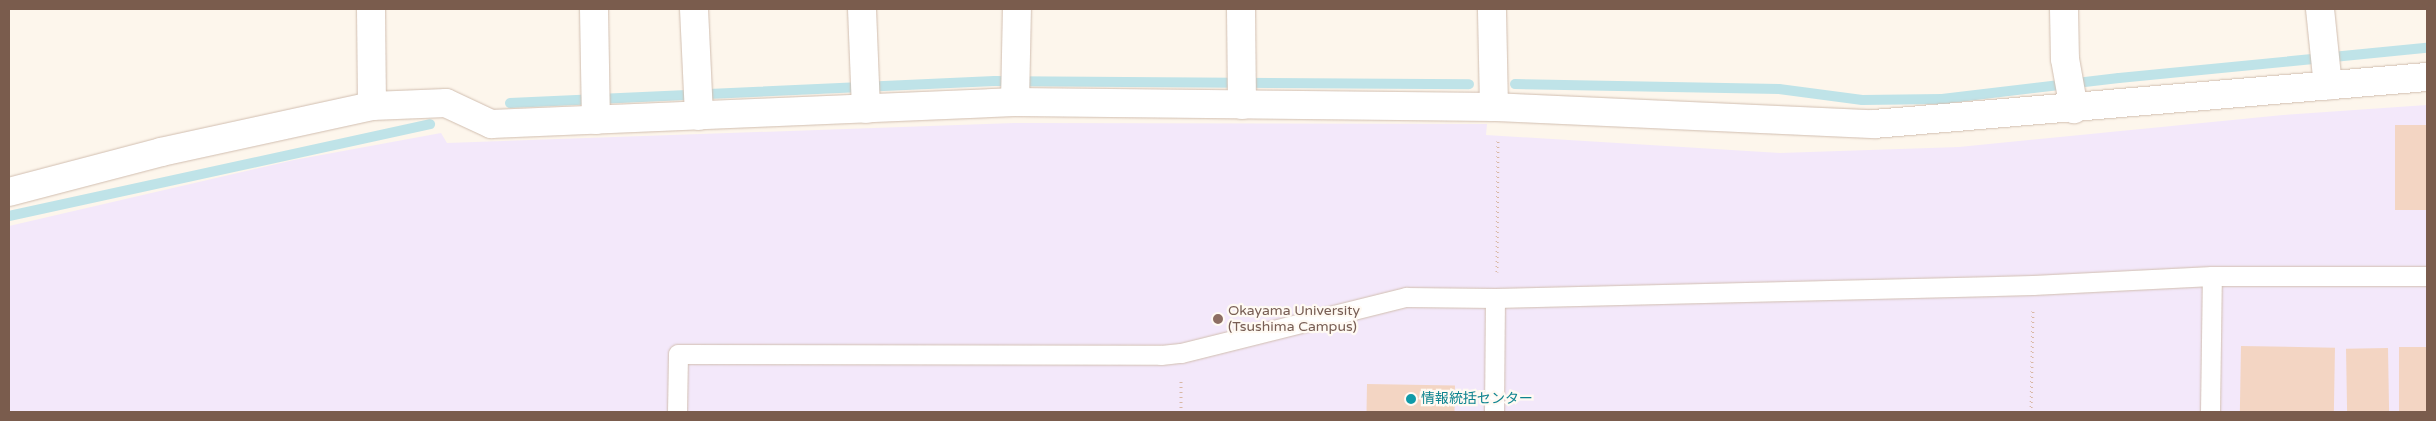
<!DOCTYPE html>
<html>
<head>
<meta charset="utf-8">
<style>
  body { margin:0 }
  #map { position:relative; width:2436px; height:421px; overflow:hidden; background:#fdf6ec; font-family:"Varela Round","Noto Sans JP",sans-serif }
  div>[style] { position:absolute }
  .education>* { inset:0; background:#f3e8fa }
  .stream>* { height:10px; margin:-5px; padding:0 5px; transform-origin:5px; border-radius:5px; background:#bfe3e8 }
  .building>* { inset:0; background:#f3d5c3; transform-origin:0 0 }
  .path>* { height:3px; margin-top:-1.5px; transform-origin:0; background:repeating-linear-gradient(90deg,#d9b8a5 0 1px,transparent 0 5px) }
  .roads { filter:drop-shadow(0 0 1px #d1beb0) drop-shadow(0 0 1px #d1beb0) }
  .lane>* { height:19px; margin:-9.5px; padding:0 9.5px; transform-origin:9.5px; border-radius:9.5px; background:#fff }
  .street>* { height:28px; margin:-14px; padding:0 14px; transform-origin:14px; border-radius:14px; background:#fff }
  .secondary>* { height:28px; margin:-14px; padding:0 14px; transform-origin:14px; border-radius:14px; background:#fff }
  .dots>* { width:14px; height:14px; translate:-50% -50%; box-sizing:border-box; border:2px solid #fffaf3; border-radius:50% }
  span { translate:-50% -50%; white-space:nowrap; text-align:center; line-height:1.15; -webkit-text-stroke:4.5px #fffaf3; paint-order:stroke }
  .education-label { font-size:14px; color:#785e54 }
  .left { translate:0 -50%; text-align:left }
  .culture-label { font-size:14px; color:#0d838f }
  .frame { position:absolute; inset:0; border:10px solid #7a5c4d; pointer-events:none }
</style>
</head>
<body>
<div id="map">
  <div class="education">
    <div style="clip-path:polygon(2427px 105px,2427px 412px,9px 412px,9px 226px,294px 160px,441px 133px,447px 143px,1014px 123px,1487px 124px,1486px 135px,1780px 153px,1959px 147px,2283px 115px)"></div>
  </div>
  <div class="stream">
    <div style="left:1515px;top:84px;width:264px;rotate:1.1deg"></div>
    <div style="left:1779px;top:89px;width:84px;rotate:7.5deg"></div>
    <div style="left:1862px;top:100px;width:80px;rotate:-0.7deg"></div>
    <div style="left:1942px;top:99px;width:178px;rotate:-6.8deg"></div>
    <div style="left:2119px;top:78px;width:309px;rotate:-5.6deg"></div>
    <div style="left:510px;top:103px;width:485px;rotate:-2.6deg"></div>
    <div style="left:995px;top:81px;width:474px;rotate:0.4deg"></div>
    <div style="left:9px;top:216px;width:431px;rotate:-12.3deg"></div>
  </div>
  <div class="building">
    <div style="left:2395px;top:125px;width:32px;height:85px"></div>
    <div style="left:2241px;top:346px;width:94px;height:66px;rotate:1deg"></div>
    <div style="left:2399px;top:347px;width:28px;height:65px"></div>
    <div style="left:2388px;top:348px;width:64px;height:42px;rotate:89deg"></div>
    <div style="left:1367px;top:384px;width:88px;height:28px;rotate:1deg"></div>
  </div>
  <div class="path">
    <div style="left:1497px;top:272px;width:134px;rotate:-89.6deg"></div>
    <div style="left:1181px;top:412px;width:33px;rotate:-90deg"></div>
    <div style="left:2031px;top:412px;width:102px;rotate:-88.9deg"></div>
  </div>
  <div class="roads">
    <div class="lane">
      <div style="left:677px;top:412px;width:58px;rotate:-89deg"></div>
      <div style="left:678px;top:354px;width:483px;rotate:0.1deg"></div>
      <div style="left:1161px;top:355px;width:20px;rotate:-6deg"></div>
      <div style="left:1181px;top:353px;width:232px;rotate:-14deg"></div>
      <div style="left:1406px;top:297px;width:89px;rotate:0.6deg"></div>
      <div style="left:1495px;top:298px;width:538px;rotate:-1.38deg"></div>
      <div style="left:2033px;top:285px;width:179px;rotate:-2.9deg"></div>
      <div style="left:2212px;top:276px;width:215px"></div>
      <div style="left:1494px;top:412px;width:114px;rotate:-89.5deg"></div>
      <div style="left:2210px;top:412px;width:136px;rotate:-89.2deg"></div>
    </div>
    <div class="street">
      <div style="left:371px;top:9px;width:97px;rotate:89.4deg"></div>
      <div style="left:594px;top:9px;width:111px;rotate:89deg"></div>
      <div style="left:694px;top:9px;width:107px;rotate:87.3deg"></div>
      <div style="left:862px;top:9px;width:100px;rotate:87.7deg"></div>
      <div style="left:1241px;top:9px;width:96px;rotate:89.4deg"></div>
      <div style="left:2064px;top:9px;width:50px;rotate:88.9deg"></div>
      <div style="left:2065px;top:59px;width:51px;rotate:79.8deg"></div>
      <div style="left:2320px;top:9px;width:77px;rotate:84.1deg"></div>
      <div style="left:1015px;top:102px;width:93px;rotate:-88.8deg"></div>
      <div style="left:9px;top:192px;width:157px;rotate:-14.7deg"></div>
      <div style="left:161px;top:152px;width:216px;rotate:-12.3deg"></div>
      <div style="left:372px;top:106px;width:74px;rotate:-2.3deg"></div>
      <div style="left:446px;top:103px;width:50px;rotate:25deg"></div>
      <div style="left:491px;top:124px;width:524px;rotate:-2.4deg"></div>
      <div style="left:1015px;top:102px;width:479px;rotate:0.6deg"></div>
      <div style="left:1494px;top:107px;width:98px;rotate:-91.2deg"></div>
    </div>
    <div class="secondary">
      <div style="left:1494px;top:107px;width:380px;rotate:2.6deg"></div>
      <div style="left:1874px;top:124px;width:555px;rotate:-4.86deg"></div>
    </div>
  </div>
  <div class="dots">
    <div style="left:1218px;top:319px;background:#8d6e63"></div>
    <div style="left:1411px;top:399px;background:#0f9aa8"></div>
  </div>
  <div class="education-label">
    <span class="left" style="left:1228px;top:319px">Okayama University<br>(Tsushima Campus)</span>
  </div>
  <div class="culture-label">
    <span class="left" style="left:1421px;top:399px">情報統括センター</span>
  </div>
  <div class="frame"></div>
</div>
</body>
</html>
